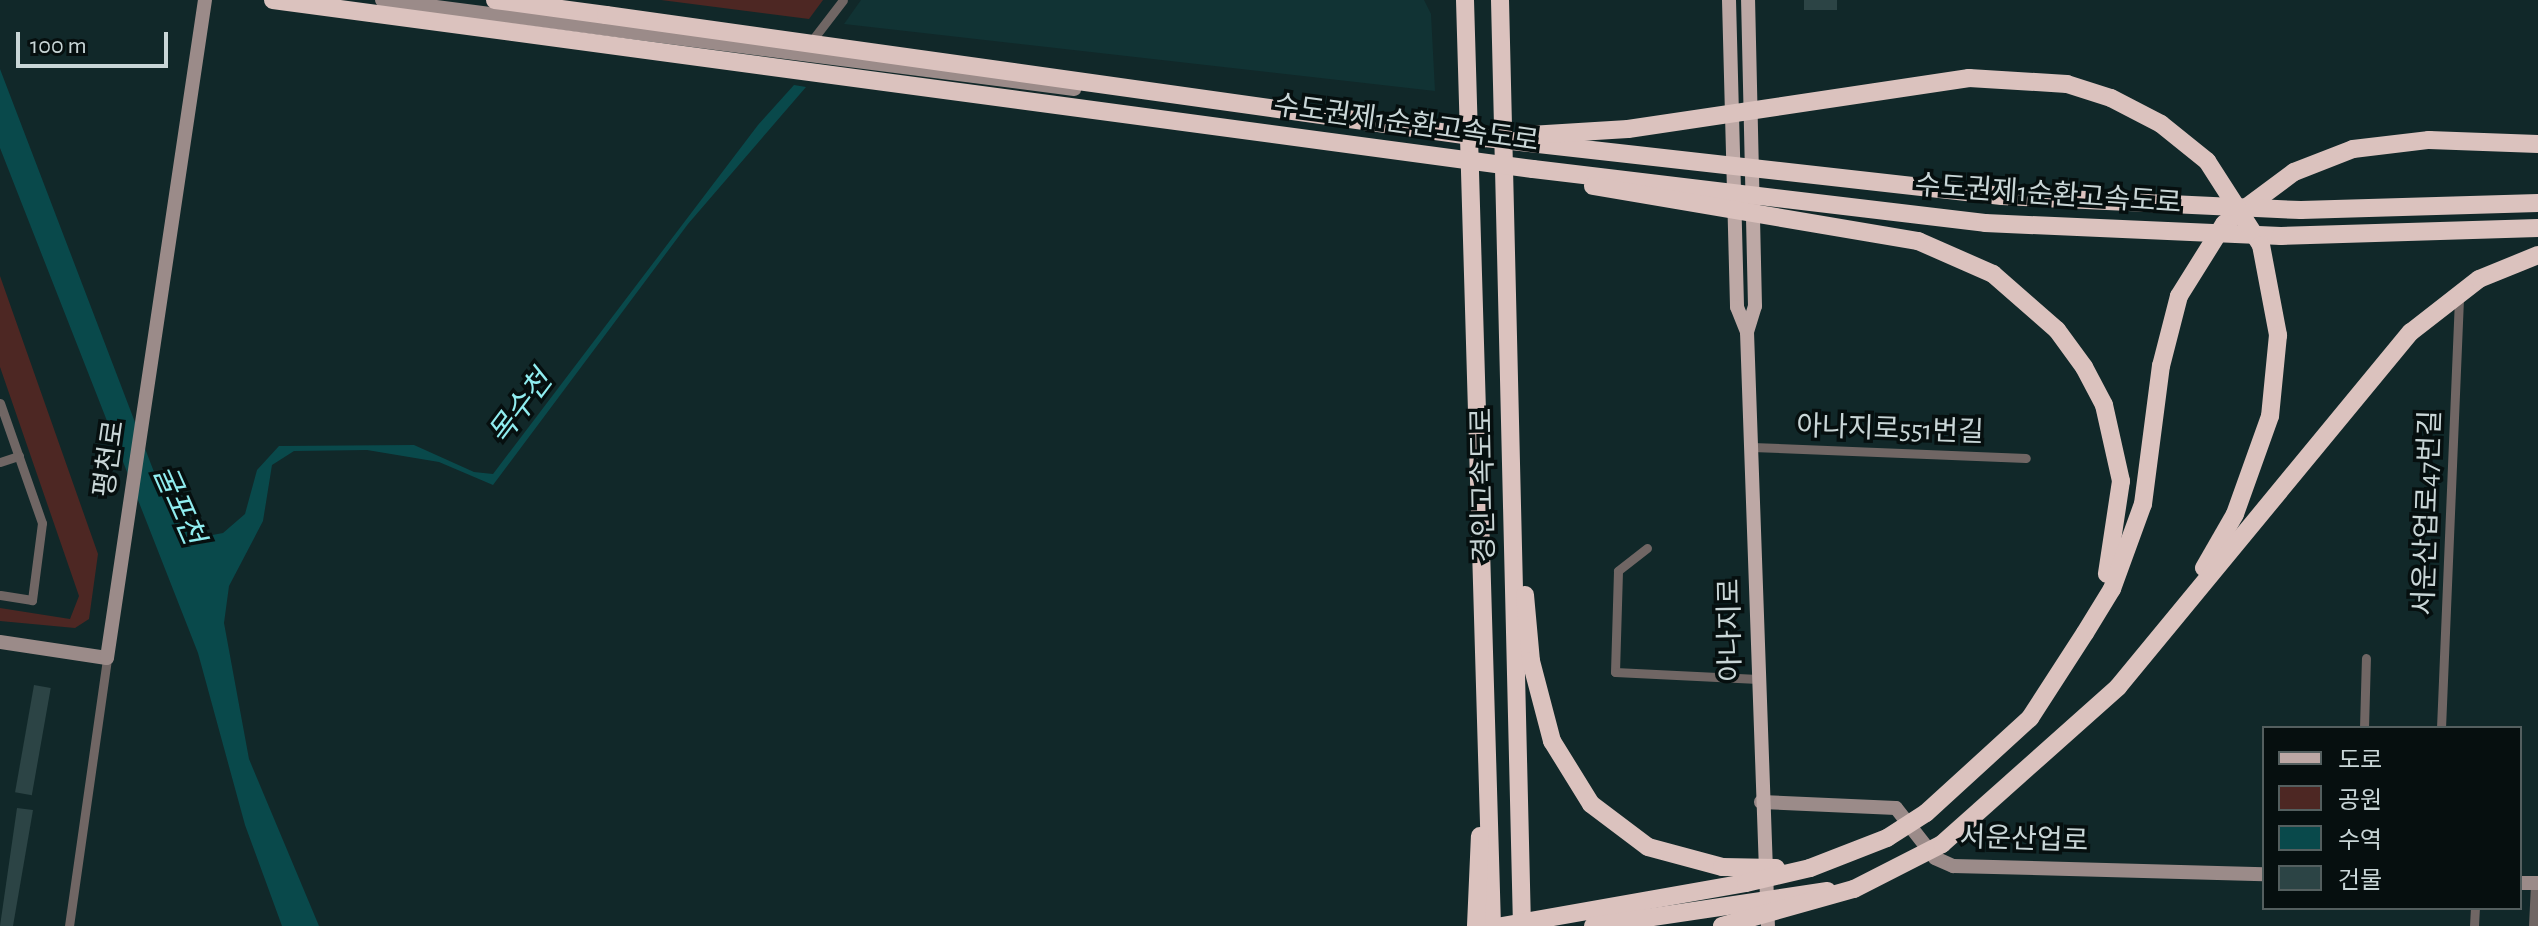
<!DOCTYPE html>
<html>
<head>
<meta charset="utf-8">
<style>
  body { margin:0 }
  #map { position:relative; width:2538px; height:926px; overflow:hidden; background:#112829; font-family:"Alegreya Sans","Noto Sans KR",sans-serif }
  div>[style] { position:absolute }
  .built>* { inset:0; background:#113334 }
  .green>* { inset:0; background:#4d2723 }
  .water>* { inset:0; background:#09494b }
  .building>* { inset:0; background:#2c4445; transform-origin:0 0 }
  .street>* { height:9px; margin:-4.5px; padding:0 4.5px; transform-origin:4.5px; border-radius:4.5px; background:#706664 }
  .secondary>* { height:14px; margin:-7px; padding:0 7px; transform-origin:7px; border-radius:7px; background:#9b8b89 }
  .primary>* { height:14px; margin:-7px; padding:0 7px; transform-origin:7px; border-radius:7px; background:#bda8a5 }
  .highway>* { height:18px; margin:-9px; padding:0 9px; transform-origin:9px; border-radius:9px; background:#dbc2be }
  .highway-bridge>* { height:18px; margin:-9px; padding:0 9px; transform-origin:9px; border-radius:9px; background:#dbc2be }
  span { translate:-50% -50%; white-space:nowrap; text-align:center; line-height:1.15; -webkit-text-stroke:7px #060f0f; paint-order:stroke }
  .street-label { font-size:28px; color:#c9d6d7 }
  .water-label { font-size:30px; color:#90edf0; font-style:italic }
  .legend { position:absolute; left:2262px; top:726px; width:260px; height:184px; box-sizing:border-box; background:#060f0f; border:2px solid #545f5f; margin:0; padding:10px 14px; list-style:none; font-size:24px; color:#c9d6d7 }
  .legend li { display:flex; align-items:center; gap:16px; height:40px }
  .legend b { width:40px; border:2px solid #545f5f }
  .scale { position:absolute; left:16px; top:32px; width:152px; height:36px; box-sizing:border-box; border:4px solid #c9d6d7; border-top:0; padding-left:10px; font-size:24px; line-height:28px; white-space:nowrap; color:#c9d6d7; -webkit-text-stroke:6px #060f0f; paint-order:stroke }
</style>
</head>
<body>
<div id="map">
  <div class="built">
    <div style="clip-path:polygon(861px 0,1424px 0,1431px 14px,1435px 91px,844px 24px)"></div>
  </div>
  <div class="green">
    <div style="clip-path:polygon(661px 0,823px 0,809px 19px)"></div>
    <div style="clip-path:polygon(0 276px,98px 554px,89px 619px,75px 628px,0 621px,0 608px,70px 619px,79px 596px,0 367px)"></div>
  </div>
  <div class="water">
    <div style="clip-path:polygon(0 69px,159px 485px,182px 527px,202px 537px,223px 533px,245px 514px,257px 470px,279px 446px,414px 445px,474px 472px,493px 474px,758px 125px,794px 85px,806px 87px,688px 224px,493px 485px,439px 462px,367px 450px,294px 451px,272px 465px,263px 521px,229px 586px,224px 623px,249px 759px,319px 926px,282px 926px,245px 825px,198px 653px,0 148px)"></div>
  </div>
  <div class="building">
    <div style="left:1804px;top:0;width:33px;height:10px"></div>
    <div style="left:34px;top:685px;width:17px;height:109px;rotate:10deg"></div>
    <div style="clip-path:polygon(17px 808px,33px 810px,13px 926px,0 926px)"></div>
  </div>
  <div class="street">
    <div style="left:810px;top:43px;width:54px;rotate:-52.5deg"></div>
    <div style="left:0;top:403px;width:127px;rotate:70.7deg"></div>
    <div style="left:42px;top:523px;width:78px;rotate:97.4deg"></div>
    <div style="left:32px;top:600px;width:32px;rotate:-171deg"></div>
    <div style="left:1752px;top:447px;width:274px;rotate:2.3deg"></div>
    <div style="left:0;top:462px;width:20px;rotate:-18deg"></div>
    <div style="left:1647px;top:548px;width:37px;rotate:142deg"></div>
    <div style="left:1618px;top:571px;width:101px;rotate:91.7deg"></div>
    <div style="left:1615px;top:672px;width:143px;rotate:2.8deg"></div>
    <div style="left:2364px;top:728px;width:70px;rotate:-88.4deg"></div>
    <div style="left:2441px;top:728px;width:427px;rotate:-87.6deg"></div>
    <div style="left:69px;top:926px;width:271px;rotate:-81.9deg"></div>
    <div style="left:2474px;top:926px;width:18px;rotate:-87deg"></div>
    <div style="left:2533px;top:926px;width:43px;rotate:-87.3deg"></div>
  </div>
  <div class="secondary">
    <div style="left:382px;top:0;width:698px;rotate:7.33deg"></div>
    <div style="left:0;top:642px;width:108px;rotate:8.5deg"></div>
    <div style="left:107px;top:658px;width:665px;rotate:-81.53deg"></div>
    <div style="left:1761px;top:802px;width:135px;rotate:2.5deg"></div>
    <div style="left:1896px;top:808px;width:63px;rotate:52deg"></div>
    <div style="left:1935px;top:858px;width:20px;rotate:24deg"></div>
    <div style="left:1953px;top:866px;width:311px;rotate:1.5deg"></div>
    <div style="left:2520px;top:883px;width:18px"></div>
  </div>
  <div class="primary">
    <div style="left:1729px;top:0;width:307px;rotate:88.5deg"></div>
    <div style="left:1737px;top:307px;width:27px;rotate:68deg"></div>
    <div style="left:1747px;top:332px;width:594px;rotate:87.98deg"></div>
    <div style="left:1747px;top:332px;width:27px;rotate:-73deg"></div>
    <div style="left:1755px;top:306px;width:306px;rotate:-91.3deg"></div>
  </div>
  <div class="highway">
    <div style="left:495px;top:0;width:112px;rotate:7.7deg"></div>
    <div style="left:1465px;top:0;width:926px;rotate:88.33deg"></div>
    <div style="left:1500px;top:0;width:926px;rotate:88.64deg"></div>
    <div style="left:1918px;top:241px;width:82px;rotate:23.7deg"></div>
    <div style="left:1993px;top:274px;width:85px;rotate:41.2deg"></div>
    <div style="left:2057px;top:330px;width:46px;rotate:53.9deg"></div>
    <div style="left:2084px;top:367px;width:43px;rotate:62.2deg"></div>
    <div style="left:2104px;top:405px;width:78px;rotate:77.4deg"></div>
    <div style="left:2121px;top:481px;width:94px;rotate:98.6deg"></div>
    <div style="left:2204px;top:568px;width:62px;rotate:-60.1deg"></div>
    <div style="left:2235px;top:514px;width:104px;rotate:-70.3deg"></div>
    <div style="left:1525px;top:595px;width:66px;rotate:84.8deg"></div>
    <div style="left:1531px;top:661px;width:83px;rotate:75.3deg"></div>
    <div style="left:2085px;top:633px;width:52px;rotate:-58.5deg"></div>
    <div style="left:2112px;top:589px;width:90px;rotate:-70deg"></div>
    <div style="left:2143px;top:504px;width:139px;rotate:-82.6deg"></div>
    <div style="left:2161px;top:366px;width:72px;rotate:-75.6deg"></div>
    <div style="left:2179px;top:296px;width:85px;rotate:-58deg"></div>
    <div style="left:2224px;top:224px;width:87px;rotate:-36.6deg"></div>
    <div style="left:2294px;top:172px;width:63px;rotate:-21.3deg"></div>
    <div style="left:2353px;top:149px;width:77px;rotate:-6.8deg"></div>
    <div style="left:2429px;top:140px;width:109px;rotate:2.1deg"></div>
    <div style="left:2118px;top:687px;width:460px;rotate:-50.5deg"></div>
    <div style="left:2411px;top:332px;width:86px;rotate:-37.9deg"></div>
    <div style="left:2479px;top:279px;width:64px;rotate:-22.1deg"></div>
    <div style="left:1476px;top:926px;width:90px;rotate:-87.5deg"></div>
  </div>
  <div class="highway-bridge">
    <div style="left:273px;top:0;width:1271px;rotate:7.64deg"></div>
    <div style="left:1533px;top:169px;width:455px;rotate:6.8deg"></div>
    <div style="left:1985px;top:223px;width:296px;rotate:2.5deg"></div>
    <div style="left:2281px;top:236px;width:257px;rotate:-1.8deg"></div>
    <div style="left:606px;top:15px;width:888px;rotate:7.97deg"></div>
    <div style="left:1485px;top:138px;width:520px;rotate:6.4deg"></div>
    <div style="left:2002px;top:196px;width:299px;rotate:2.7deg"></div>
    <div style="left:2301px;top:210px;width:237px;rotate:-1.7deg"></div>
    <div style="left:1530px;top:135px;width:98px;rotate:-3.5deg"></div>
    <div style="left:1628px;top:129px;width:345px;rotate:-8.5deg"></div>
    <div style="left:1969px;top:78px;width:98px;rotate:3.5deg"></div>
    <div style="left:2067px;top:84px;width:46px;rotate:17.7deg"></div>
    <div style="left:2111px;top:98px;width:56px;rotate:27.5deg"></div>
    <div style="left:2161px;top:124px;width:59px;rotate:38.8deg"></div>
    <div style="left:2207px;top:161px;width:100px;rotate:57.3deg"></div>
    <div style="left:2261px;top:245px;width:92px;rotate:79.3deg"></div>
    <div style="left:2278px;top:335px;width:81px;rotate:95.6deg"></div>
    <div style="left:1593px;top:186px;width:330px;rotate:9.6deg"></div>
    <div style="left:1552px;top:741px;width:74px;rotate:58.2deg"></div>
    <div style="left:1591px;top:804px;width:71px;rotate:37deg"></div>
    <div style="left:1648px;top:847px;width:77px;rotate:15.1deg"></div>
    <div style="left:1722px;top:867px;width:54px;rotate:1.1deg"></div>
    <div style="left:1502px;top:926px;width:248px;rotate:-10deg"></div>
    <div style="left:1746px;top:883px;width:66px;rotate:-13.2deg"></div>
    <div style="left:1810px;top:868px;width:83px;rotate:-21.3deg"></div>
    <div style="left:1887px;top:838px;width:46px;rotate:-32.7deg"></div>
    <div style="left:1926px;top:813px;width:141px;rotate:-42.4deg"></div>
    <div style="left:2030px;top:718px;width:101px;rotate:-57.1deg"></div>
    <div style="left:1593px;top:926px;width:237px;rotate:-8.5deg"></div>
    <div style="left:1722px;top:926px;width:137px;rotate:-15.7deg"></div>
    <div style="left:1854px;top:889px;width:99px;rotate:-27.1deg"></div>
    <div style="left:1942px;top:844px;width:236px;rotate:-41.7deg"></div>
  </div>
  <div class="street-label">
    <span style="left:1406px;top:124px;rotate:8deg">수도권제1순환고속도로</span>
    <span style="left:2048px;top:195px;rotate:4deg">수도권제1순환고속도로</span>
    <span style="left:1890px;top:430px;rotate:2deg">아나지로551번길</span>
    <span style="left:110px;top:459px;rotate:-82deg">평천로</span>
    <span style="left:1484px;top:485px;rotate:-91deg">경인고속도로</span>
    <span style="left:2428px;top:513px;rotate:-88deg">서운산업로47번길</span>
    <span style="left:1731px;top:630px;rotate:-91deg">아나지로</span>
    <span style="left:2024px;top:840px;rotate:2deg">서운산업로</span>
  </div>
  <div class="water-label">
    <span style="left:521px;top:408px;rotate:-53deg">목수천</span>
    <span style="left:178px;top:505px;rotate:66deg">굴포천</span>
  </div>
  <ul class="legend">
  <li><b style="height:10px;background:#bda8a5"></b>도로</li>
  <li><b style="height:22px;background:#4d2723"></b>공원</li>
  <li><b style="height:22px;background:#09494b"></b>수역</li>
  <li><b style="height:22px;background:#2c4445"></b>건물</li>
  </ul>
  <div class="scale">100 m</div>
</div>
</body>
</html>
